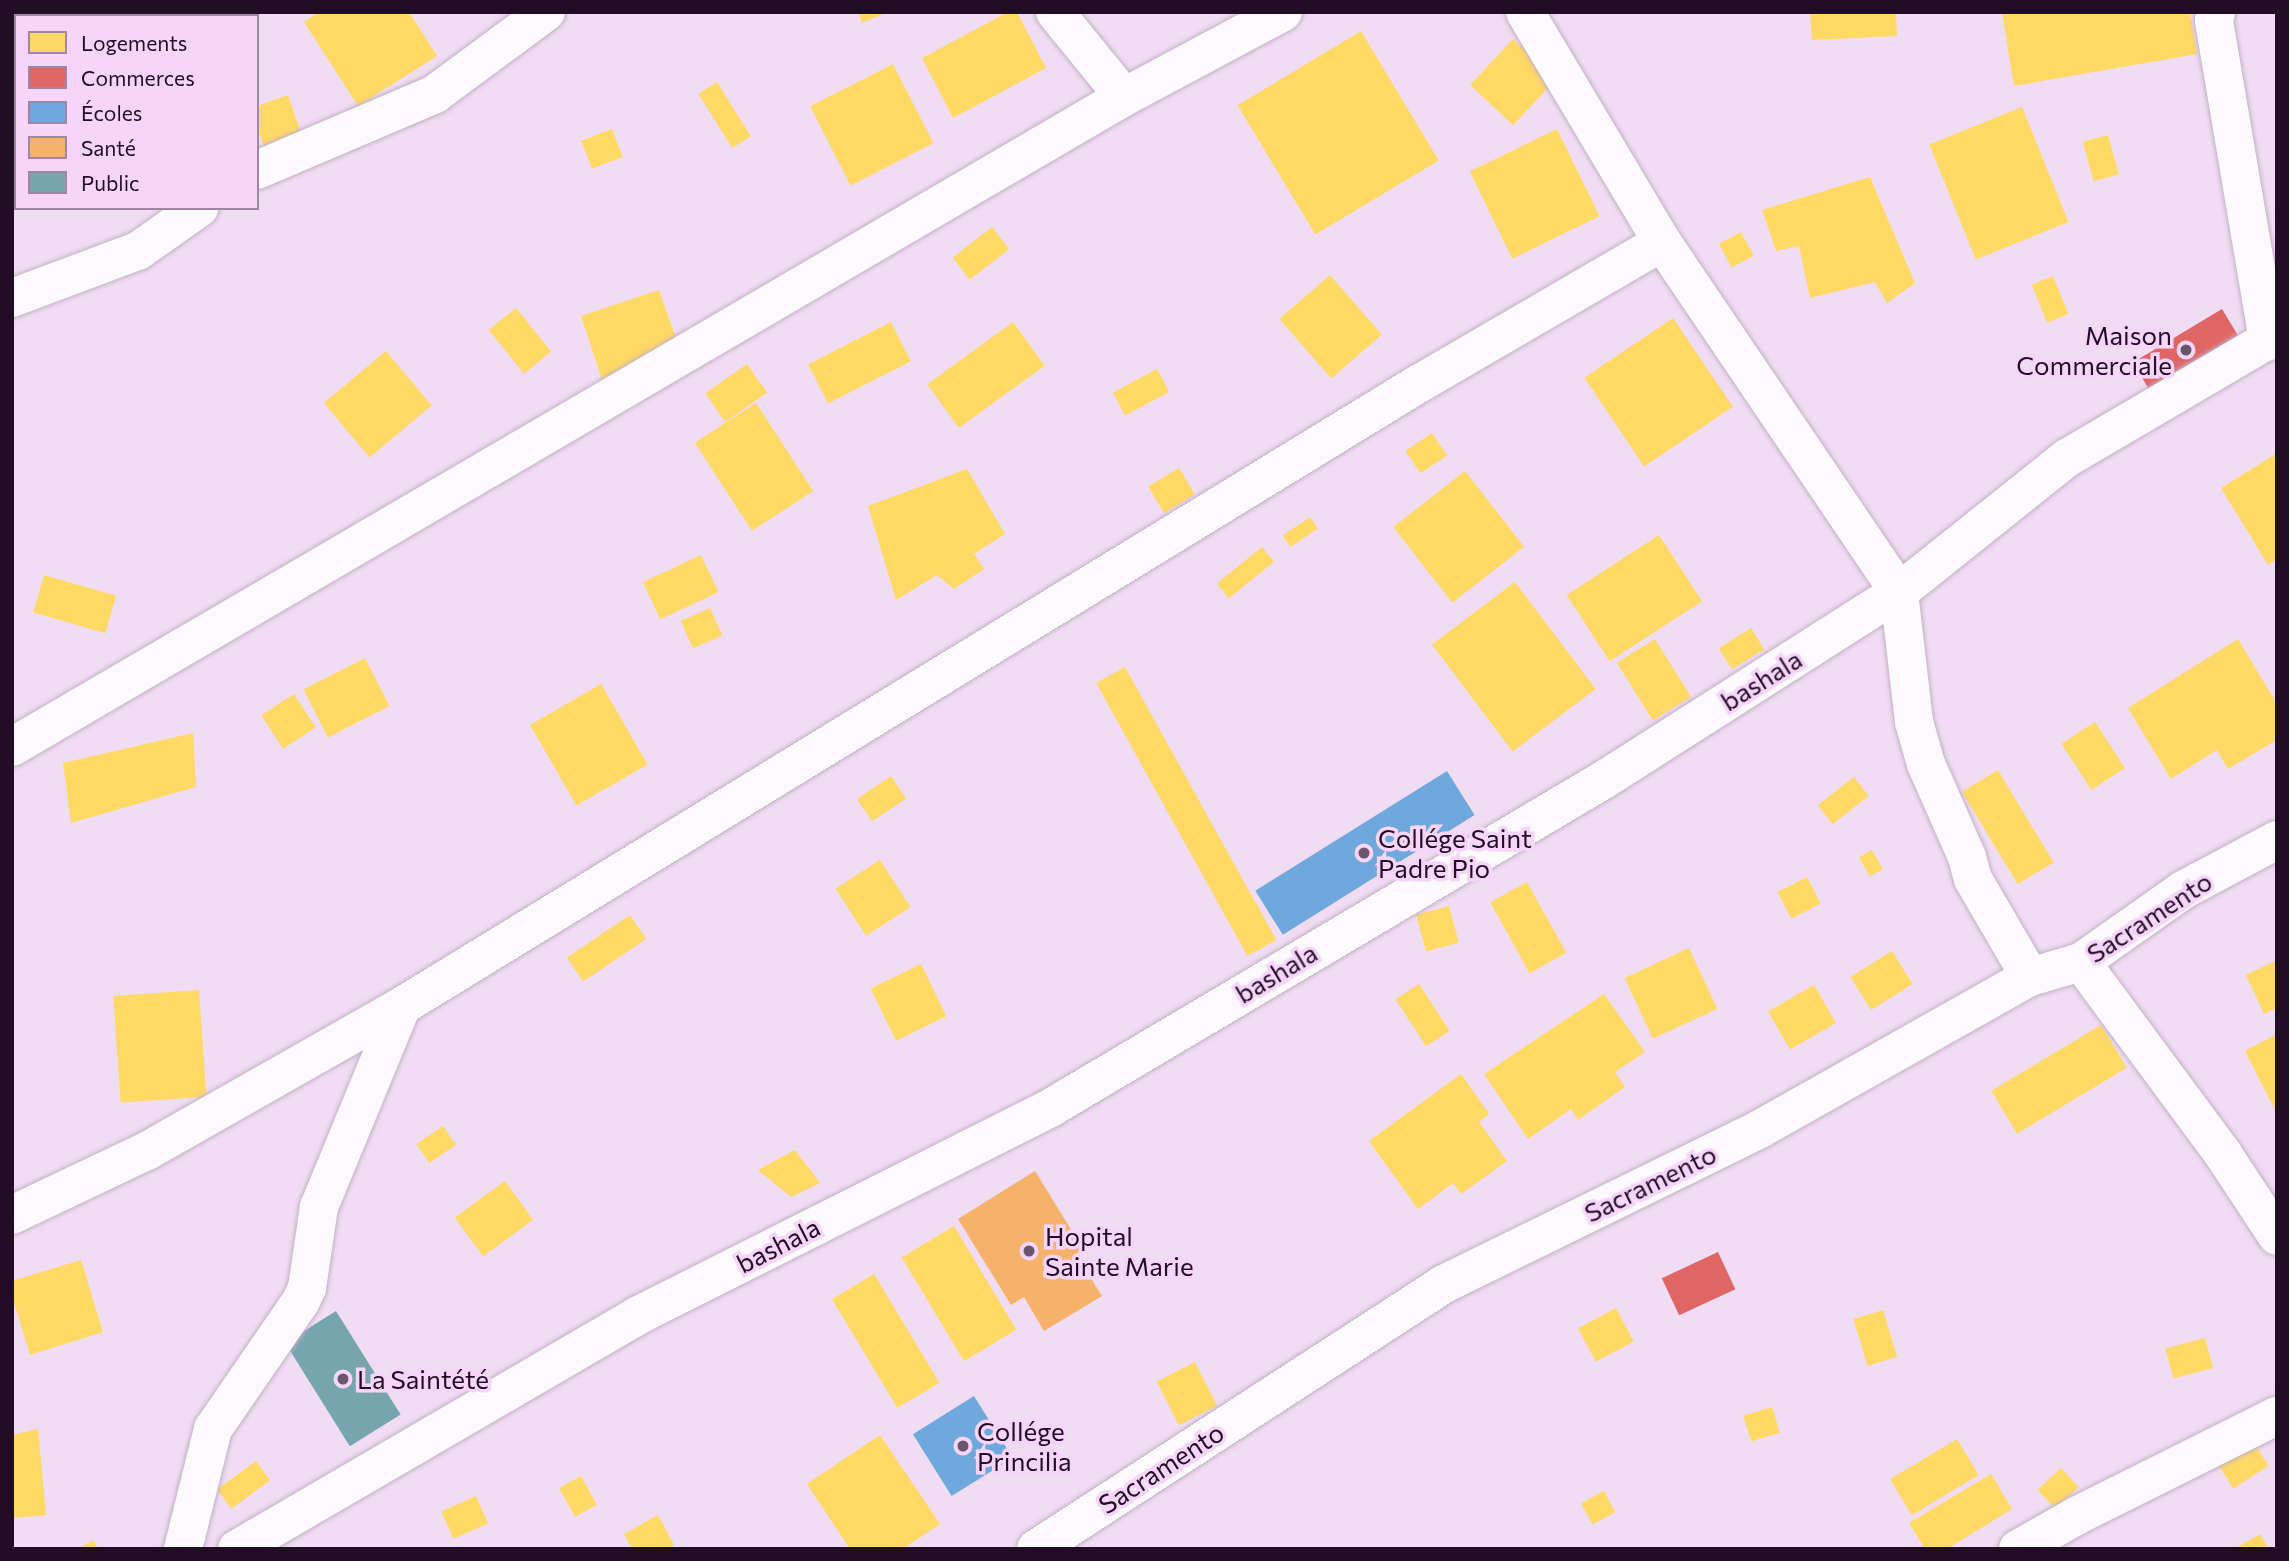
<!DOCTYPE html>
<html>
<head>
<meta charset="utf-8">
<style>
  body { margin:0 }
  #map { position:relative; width:2289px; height:1561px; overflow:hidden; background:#f0ddf3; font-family:Commissioner,sans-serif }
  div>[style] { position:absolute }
  .homes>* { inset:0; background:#ffd966; transform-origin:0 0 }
  .shops>* { inset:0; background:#e06666; transform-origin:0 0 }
  .schools>* { inset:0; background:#6fa8dc; transform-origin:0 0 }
  .health>* { inset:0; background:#f6b26b }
  .public>* { inset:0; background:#76a5af; transform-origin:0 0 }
  .roads { filter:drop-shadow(0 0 2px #c3b0c6) drop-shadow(0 0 2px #c3b0c6) }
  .minor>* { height:38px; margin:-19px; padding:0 19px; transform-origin:19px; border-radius:19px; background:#fdfafd }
  .dots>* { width:19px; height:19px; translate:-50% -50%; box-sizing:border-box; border:4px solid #f7d5fb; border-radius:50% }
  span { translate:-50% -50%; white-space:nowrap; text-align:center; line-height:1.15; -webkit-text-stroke:7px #f7d5fb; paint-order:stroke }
  .poi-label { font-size:26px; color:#210d24 }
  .right { translate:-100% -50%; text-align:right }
  .left { translate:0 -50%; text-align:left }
  .street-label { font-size:26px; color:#210d24 }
  .frame { position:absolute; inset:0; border:14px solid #210d24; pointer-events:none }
  .legend { position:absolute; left:14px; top:14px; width:245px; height:196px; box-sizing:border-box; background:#f7d5fb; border:2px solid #a185a5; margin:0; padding:9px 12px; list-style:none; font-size:21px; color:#210d24 }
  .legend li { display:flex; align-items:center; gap:14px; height:35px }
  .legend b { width:35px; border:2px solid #a185a5 }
</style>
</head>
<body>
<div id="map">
  <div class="homes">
    <div style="clip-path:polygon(319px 12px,409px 12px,437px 56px,358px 106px,304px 22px)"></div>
    <div style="clip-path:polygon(858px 12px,888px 12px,862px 23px)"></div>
    <div style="clip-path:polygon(1008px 12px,1017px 12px,1046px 68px,953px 118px,922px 58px)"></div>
    <div style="clip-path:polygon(1810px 12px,1896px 12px,1897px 36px,1812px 40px)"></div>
    <div style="clip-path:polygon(2002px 12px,2190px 12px,2197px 54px,2014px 86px)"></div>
    <div style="left:1361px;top:31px;width:151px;height:144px;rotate:59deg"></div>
    <div style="left:1513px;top:39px;width:59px;height:63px;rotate:43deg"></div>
    <div style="left:893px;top:64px;width:89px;height:93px;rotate:63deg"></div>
    <div style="left:717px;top:82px;width:64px;height:22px;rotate:58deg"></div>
    <div style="clip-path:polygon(288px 95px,303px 139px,266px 153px,257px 127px,257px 106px)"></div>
    <div style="left:2022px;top:107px;width:124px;height:100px;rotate:68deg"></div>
    <div style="left:612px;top:129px;width:30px;height:33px;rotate:69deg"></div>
    <div style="left:1557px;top:129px;width:97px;height:97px;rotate:64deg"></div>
    <div style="left:2108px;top:135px;width:41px;height:26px;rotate:75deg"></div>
    <div style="clip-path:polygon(1870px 177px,1915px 283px,1887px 303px,1875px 282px,1810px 298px,1799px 246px,1776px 251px,1762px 210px)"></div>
    <div style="left:992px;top:227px;width:28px;height:50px;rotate:52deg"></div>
    <div style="left:1741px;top:232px;width:27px;height:25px;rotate:62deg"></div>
    <div style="left:1330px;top:275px;width:79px;height:67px;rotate:49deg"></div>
    <div style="left:2053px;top:276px;width:41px;height:23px;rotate:68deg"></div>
    <div style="clip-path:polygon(659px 290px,680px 349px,605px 389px,581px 316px)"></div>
    <div style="left:516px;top:308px;width:56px;height:35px;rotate:51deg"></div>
    <div style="left:1673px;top:318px;width:107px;height:107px;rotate:56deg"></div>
    <div style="left:891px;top:322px;width:44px;height:93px;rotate:63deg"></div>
    <div style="left:1013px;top:322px;width:54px;height:106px;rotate:54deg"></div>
    <div style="left:386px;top:351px;width:71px;height:81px;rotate:50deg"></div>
    <div style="left:747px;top:364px;width:35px;height:51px;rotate:55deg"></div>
    <div style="left:1157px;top:369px;width:26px;height:50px;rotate:62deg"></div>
    <div style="left:756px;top:403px;width:105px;height:73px;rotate:57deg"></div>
    <div style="left:1432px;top:433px;width:27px;height:32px;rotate:56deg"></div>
    <div style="clip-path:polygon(2277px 453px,2277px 559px,2268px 565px,2221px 488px)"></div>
    <div style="left:1179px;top:468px;width:31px;height:36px;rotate:59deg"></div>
    <div style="clip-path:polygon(967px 469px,1005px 534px,974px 554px,984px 569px,954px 589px,937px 575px,896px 600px,868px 506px)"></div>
    <div style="left:1465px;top:471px;width:96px;height:91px;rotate:52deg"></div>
    <div style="left:1310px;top:517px;width:14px;height:33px;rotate:56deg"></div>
    <div style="left:1659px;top:535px;width:79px;height:110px;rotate:57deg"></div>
    <div style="left:1262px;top:547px;width:19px;height:58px;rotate:51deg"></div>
    <div style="left:701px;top:555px;width:41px;height:64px;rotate:65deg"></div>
    <div style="left:44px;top:575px;width:75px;height:39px;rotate:16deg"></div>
    <div style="left:1515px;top:582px;width:134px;height:104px;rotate:53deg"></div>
    <div style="left:710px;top:608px;width:30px;height:32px;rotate:66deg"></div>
    <div style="left:1751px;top:628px;width:25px;height:38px;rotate:58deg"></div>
    <div style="left:1655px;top:639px;width:68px;height:45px;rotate:58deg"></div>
    <div style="clip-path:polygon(2238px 639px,2277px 704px,2277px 740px,2228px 769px,2217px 750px,2171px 779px,2128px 708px)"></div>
    <div style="left:365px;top:658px;width:54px;height:69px;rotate:63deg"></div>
    <div style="left:1125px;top:667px;width:312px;height:33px;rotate:61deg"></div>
    <div style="left:601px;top:684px;width:93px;height:82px;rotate:60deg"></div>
    <div style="left:294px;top:694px;width:40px;height:39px;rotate:57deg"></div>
    <div style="left:2095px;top:722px;width:55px;height:40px;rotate:57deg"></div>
    <div style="clip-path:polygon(193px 733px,196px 787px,71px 823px,63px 763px)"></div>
    <div style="left:1998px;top:770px;width:108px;height:42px;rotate:59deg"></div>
    <div style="left:891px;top:776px;width:27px;height:41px;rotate:56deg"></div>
    <div style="left:1854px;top:777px;width:24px;height:46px;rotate:52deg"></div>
    <div style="left:1872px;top:850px;width:22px;height:15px;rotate:60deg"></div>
    <div style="left:880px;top:860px;width:56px;height:53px;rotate:57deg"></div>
    <div style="left:1807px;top:877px;width:30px;height:33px;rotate:63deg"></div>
    <div style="left:1527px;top:882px;width:81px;height:42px;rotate:61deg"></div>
    <div style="left:1449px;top:906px;width:38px;height:34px;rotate:75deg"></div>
    <div style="left:630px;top:915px;width:29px;height:76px;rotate:56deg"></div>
    <div style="left:1689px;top:948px;width:67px;height:71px;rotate:65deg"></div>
    <div style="left:1892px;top:951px;width:39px;height:49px;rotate:58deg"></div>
    <div style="clip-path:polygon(2277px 960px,2277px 1008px,2264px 1014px,2246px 975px)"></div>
    <div style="left:921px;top:964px;width:58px;height:56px;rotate:64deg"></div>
    <div style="left:1419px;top:984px;width:56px;height:28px;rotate:57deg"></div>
    <div style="left:1814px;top:985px;width:44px;height:53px;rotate:60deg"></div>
    <div style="left:199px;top:990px;width:107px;height:86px;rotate:86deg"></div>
    <div style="clip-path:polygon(1604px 994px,1645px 1052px,1615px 1072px,1625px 1087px,1578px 1120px,1571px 1109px,1528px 1139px,1484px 1074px)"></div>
    <div style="left:2101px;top:1025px;width:50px;height:128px;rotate:59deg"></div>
    <div style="clip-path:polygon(2277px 1034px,2277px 1114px,2245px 1051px)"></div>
    <div style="clip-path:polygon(1461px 1074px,1489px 1114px,1479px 1122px,1507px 1161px,1461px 1194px,1453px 1183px,1418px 1209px,1369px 1141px)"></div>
    <div style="left:443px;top:1126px;width:23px;height:32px;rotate:56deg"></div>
    <div style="clip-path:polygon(795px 1150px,820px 1183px,791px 1197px,758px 1170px)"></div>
    <div style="left:505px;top:1181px;width:48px;height:62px;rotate:54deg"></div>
    <div style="left:954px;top:1226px;width:121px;height:61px;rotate:59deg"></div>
    <div style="clip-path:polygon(81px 1260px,103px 1332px,30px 1355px,12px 1296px,12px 1281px)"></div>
    <div style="left:874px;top:1274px;width:127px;height:49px;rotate:59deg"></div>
    <div style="left:1616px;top:1308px;width:38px;height:43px;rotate:62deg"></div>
    <div style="left:1883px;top:1310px;width:49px;height:31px;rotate:73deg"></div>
    <div style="left:2205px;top:1338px;width:31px;height:41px;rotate:75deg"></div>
    <div style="left:1195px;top:1362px;width:49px;height:43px;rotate:63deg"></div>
    <div style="left:1772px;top:1407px;width:27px;height:30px;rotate:73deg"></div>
    <div style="clip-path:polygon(38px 1429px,46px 1515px,12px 1518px,12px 1435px)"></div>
    <div style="clip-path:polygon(880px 1435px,940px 1524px,903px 1549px,850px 1549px,807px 1484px)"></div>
    <div style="left:1957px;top:1439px;width:42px;height:78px;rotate:59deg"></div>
    <div style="left:2254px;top:1443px;width:27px;height:42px;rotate:57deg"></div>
    <div style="left:256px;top:1461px;width:24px;height:48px;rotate:54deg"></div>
    <div style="left:2061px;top:1468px;width:26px;height:32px;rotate:47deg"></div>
    <div style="clip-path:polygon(1991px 1474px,2012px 1509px,1947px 1549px,1925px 1549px,1909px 1523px)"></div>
    <div style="left:581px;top:1476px;width:33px;height:25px;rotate:61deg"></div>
    <div style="left:1604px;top:1491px;width:24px;height:26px;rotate:62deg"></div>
    <div style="left:476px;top:1496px;width:30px;height:38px;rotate:66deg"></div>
    <div style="clip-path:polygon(658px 1515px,674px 1545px,668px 1549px,632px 1549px,624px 1534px)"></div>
    <div style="clip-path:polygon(2260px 1534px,2269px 1549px,2234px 1549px)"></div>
    <div style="clip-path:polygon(93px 1540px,98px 1549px,78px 1549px)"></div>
  </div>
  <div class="shops">
    <div style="left:2222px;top:309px;width:33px;height:104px;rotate:59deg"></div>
    <div style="left:1718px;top:1252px;width:41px;height:62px;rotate:65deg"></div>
  </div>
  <div class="schools">
    <div style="left:1447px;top:771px;width:52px;height:226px;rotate:58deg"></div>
    <div style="left:974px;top:1396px;width:73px;height:72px;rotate:58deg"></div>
  </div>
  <div class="health">
    <div style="clip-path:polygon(1035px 1171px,1083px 1249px,1076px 1254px,1102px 1296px,1044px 1331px,1024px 1297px,1011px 1305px,958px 1219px)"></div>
  </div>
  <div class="public">
    <div style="left:336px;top:1311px;width:122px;height:60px;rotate:58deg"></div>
  </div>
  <div class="roads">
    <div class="minor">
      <div style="left:1055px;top:12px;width:109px;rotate:50.9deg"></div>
      <div style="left:1525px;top:12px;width:268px;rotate:59.2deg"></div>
      <div style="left:1662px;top:242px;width:423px;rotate:55.9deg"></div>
      <div style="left:1899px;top:592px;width:131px;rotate:83.4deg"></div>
      <div style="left:1914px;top:722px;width:44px;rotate:74.1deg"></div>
      <div style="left:1926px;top:764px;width:102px;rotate:66.2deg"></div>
      <div style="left:1967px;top:857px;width:23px;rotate:75deg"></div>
      <div style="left:1973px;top:879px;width:113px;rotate:59.8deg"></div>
      <div style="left:2216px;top:12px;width:9px;rotate:103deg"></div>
      <div style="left:2214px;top:21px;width:325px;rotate:80.4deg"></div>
      <div style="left:257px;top:170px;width:194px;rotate:-23.1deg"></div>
      <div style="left:435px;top:94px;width:138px;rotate:-36.5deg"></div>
      <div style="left:12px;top:298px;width:134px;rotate:-20.5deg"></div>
      <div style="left:138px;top:251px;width:75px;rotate:-35.2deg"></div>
      <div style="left:12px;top:747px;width:1288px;rotate:-30.31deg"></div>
      <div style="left:1124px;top:97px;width:180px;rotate:-28.1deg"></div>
      <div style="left:2081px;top:962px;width:239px;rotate:53.5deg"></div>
      <div style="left:2223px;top:1154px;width:98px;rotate:56.6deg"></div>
      <div style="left:12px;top:1215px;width:149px;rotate:-25.4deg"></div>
      <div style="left:147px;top:1151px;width:293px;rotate:-29.6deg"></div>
      <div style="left:402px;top:1006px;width:1194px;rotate:-31.47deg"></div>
      <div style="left:1420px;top:383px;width:280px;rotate:-30.2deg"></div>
      <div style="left:183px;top:1549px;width:124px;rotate:-76deg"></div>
      <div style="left:213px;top:1429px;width:155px;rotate:-55.5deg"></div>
      <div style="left:301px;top:1301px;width:14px;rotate:-65deg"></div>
      <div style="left:307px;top:1288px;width:82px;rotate:-81.6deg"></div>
      <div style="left:319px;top:1207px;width:217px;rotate:-67.6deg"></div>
      <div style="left:237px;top:1549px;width:463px;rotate:-30.2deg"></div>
      <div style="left:637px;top:1316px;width:465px;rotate:-26.7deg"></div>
      <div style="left:1052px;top:1107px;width:643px;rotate:-30.67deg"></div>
      <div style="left:1605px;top:779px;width:348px;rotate:-32.5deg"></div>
      <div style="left:1899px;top:592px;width:215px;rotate:-38.6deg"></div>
      <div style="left:2067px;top:458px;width:243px;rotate:-30.4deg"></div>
      <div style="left:1036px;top:1549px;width:487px;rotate:-33deg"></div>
      <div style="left:1444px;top:1284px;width:352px;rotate:-26.1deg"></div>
      <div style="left:1760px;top:1129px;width:310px;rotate:-29.4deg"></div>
      <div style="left:2030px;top:977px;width:53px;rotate:-16.4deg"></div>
      <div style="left:2081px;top:962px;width:125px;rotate:-35.2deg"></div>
      <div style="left:2183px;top:890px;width:106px;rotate:-28deg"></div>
      <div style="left:2018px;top:1549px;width:67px;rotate:-29.6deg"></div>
      <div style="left:2076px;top:1516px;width:225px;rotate:-26.5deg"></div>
    </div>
  </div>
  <div class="dots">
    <div style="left:2186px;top:350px;background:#69566c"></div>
    <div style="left:1364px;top:853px;background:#69566c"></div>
    <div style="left:1029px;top:1251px;background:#69566c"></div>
    <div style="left:343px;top:1379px;background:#69566c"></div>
    <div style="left:963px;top:1446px;background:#69566c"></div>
  </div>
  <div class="poi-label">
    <span class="right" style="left:2172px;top:350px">Maison<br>Commerciale</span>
    <span class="left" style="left:1378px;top:853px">Collége Saint<br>Padre Pio</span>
    <span class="left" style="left:1045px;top:1251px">Hopital<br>Sainte Marie</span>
    <span class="left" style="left:357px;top:1379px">La Saintété</span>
    <span class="left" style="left:977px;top:1446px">Collége<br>Princilia</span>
  </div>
  <div class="street-label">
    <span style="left:1761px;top:680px;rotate:-32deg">bashala</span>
    <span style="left:2149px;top:917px;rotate:-33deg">Sacramento</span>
    <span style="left:1276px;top:973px;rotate:-31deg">bashala</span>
    <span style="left:1650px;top:1183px;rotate:-26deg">Sacramento</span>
    <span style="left:778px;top:1245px;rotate:-27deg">bashala</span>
    <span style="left:1161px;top:1468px;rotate:-33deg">Sacramento</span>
  </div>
  <div class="frame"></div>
  <ul class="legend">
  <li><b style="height:19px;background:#ffd966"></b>Logements</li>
  <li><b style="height:19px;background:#e06666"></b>Commerces</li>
  <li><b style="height:19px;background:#6fa8dc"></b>Écoles</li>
  <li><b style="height:19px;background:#f6b26b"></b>Santé</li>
  <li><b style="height:19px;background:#76a5af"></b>Public</li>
  </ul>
</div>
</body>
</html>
